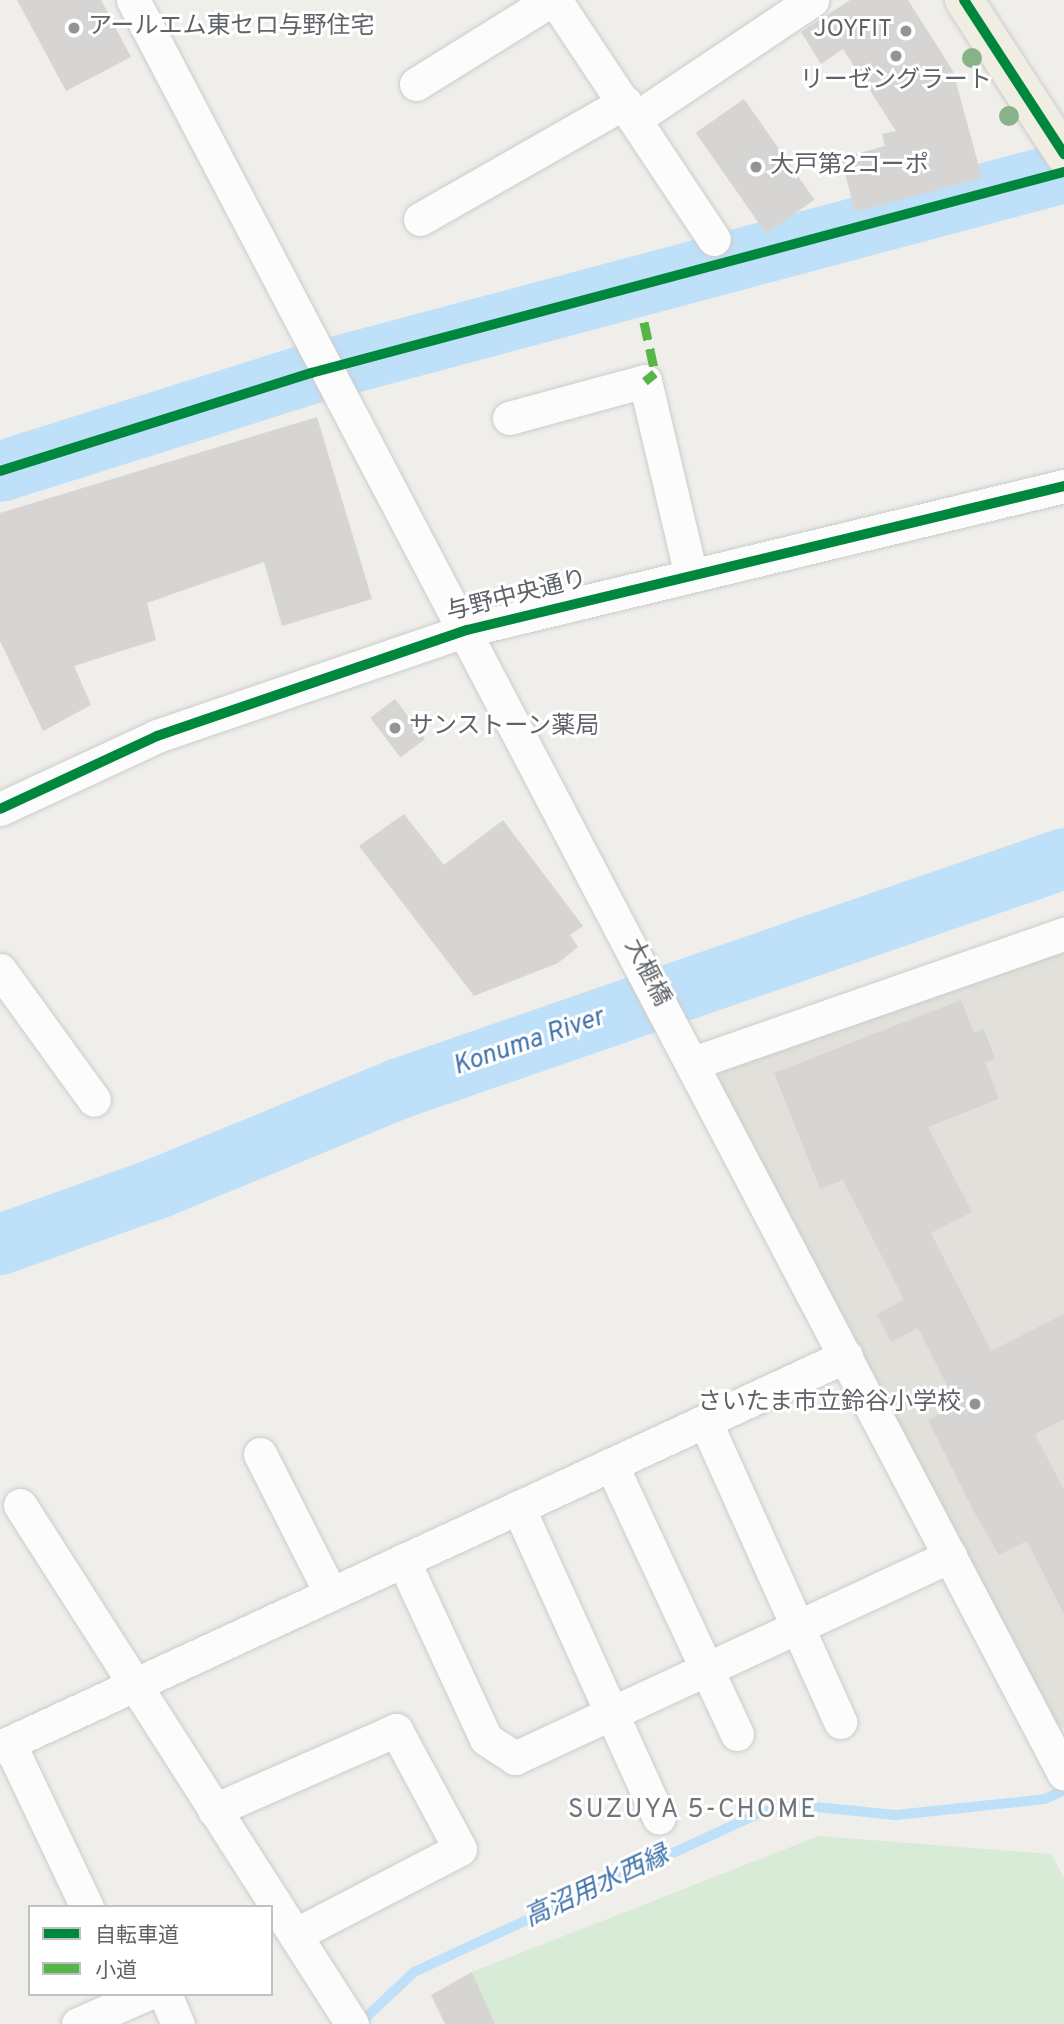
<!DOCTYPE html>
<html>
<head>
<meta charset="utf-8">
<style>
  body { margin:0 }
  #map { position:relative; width:1064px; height:2024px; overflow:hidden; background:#efeeea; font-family:Overpass,"Noto Sans JP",sans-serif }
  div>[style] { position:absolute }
  .education>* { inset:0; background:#e2e0da }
  .green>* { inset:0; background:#d8ebd6 }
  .stream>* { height:10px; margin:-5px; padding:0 5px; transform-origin:5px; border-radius:5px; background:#bfe0f9 }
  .river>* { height:61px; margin:-30.5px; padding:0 30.5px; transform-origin:30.5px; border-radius:30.5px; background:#bfe0f9 }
  .building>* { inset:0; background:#d6d5d3; transform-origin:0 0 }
  .roads { filter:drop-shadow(0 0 2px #cbcccc) drop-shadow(0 0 2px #cbcccc) }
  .minor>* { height:33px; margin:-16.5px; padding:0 16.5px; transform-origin:16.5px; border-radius:16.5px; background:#fdfcfc }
  .highway>* { height:38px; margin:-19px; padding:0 19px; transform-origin:19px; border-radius:19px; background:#f0ede3 }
  .quiet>* { height:9px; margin-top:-4.5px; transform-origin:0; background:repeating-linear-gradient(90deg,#58b549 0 18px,transparent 0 27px) }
  .cycleway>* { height:10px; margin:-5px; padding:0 5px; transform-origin:5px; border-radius:5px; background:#00873e }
  .trees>* { width:20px; height:20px; margin:-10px; border-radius:50%; background:#88b388 }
  .dots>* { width:19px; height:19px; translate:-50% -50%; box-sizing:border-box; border:4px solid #fff; border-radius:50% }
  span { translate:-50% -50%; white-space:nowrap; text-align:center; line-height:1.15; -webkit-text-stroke:6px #fff; paint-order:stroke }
  .poi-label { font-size:24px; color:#5f6368 }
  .left { translate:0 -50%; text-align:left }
  .right { translate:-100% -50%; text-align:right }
  .street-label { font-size:24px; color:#5f6368 }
  .water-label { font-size:26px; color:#4174aa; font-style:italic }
  .neighbourhood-label { font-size:26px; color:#70757a; letter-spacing:2px }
  .legend { position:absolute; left:28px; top:1905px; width:245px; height:91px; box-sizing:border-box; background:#fff; border:2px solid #bfc1c3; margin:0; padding:9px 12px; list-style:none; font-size:21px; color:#5f6368 }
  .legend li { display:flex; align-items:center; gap:14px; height:35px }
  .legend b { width:35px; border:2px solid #bfc1c3 }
</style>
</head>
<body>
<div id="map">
  <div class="education">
    <div style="clip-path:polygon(1064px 952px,1064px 1728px,1056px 1725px,716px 1082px,726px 1066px)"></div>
  </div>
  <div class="green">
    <div style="clip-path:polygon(819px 1836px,1051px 1854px,1064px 1878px,1064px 2024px,495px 2024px,472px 1972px)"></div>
  </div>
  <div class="stream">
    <div style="left:359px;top:2024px;width:76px;rotate:-43.4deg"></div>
    <div style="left:414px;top:1972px;width:383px;rotate:-24.7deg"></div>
    <div style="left:762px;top:1812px;width:35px;rotate:-12deg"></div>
    <div style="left:796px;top:1805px;width:100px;rotate:5.7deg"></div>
    <div style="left:896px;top:1815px;width:150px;rotate:-6.1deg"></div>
    <div style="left:1045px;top:1799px;width:21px;rotate:-25deg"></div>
  </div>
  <div class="river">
    <div style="left:0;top:471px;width:326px;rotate:-17.5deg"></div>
    <div style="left:311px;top:373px;width:779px;rotate:-14.95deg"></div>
    <div style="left:0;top:1244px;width:169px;rotate:-19.7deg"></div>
    <div style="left:159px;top:1187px;width:260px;rotate:-22.4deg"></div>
    <div style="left:399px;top:1088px;width:704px;rotate:-19.08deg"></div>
  </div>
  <div class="building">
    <div style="clip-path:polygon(17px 0,101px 0,131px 57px,66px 91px)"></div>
    <div style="clip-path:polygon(850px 0,908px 0,953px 71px,982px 178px,855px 212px,841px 158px,885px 146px,882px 134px,896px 131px,843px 49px,821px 64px,801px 32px)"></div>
    <div style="left:744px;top:99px;width:123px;height:59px;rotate:55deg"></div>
    <div style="clip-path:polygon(317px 417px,372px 599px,282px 626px,264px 562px,147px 603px,156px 640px,74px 666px,91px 705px,43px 731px,0 641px,0 513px)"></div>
    <div style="left:395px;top:699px;width:50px;height:31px;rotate:53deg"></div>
    <div style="clip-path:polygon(404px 814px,444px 865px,503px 820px,583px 926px,570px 935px,578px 947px,558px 963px,474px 996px,359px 846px)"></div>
    <div style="clip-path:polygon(961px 1000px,974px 1033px,984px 1029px,995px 1059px,985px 1062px,999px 1099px,928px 1127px,972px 1212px,931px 1233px,991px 1351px,1064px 1314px,1064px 1419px,1035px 1434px,1064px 1490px,1064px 1614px,1027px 1541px,999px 1555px,973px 1510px,928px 1420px,957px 1405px,918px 1328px,891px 1342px,877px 1314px,904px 1300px,843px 1180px,820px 1189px,774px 1073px)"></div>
    <div style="clip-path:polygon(472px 1972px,495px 2024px,445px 2024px,431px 1995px)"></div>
  </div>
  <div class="roads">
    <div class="minor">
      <div style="left:133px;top:0;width:2003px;rotate:62.31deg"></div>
      <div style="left:555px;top:0;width:287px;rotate:56.4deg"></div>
      <div style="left:416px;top:84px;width:159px;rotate:-31.9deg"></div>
      <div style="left:636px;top:118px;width:212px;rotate:-33.8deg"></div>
      <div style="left:420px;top:219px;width:236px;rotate:-29.7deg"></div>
      <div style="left:509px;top:418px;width:141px;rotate:-15.2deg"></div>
      <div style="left:645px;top:381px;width:199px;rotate:76.7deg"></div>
      <div style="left:0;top:809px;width:173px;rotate:-24.9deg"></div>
      <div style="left:157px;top:736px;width:328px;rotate:-18.9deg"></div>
      <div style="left:467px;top:630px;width:614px;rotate:-13.56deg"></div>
      <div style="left:0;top:970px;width:160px;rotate:54.1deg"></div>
      <div style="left:693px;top:1063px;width:393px;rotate:-19.2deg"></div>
      <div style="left:705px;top:1421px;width:330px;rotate:65.8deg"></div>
      <div style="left:260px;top:1454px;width:157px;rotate:63.1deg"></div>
      <div style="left:611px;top:1464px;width:298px;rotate:65deg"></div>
      <div style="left:20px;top:1505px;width:616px;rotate:57.39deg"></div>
      <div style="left:518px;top:1507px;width:341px;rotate:65.6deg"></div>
      <div style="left:403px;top:1560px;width:197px;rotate:65.1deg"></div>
      <div style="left:486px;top:1739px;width:35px;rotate:33deg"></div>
      <div style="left:515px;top:1758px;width:480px;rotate:-24.9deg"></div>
      <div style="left:9px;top:1743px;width:182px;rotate:64.6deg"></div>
      <div style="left:0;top:1747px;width:932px;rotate:-24.81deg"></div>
      <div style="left:214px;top:1810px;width:199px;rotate:-23.7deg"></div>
      <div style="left:396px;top:1730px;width:135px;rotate:61.7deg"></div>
      <div style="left:460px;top:1849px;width:186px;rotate:152.5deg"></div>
      <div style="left:165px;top:1994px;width:33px;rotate:67deg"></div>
      <div style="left:78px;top:2024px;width:74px;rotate:-23.8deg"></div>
    </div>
    <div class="highway">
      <div style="left:964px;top:0;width:184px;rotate:57deg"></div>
    </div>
  </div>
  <div class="quiet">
    <div style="left:644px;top:322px;width:52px;rotate:77.8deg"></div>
    <div style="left:655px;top:373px;width:13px;rotate:141deg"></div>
  </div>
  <div class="cycleway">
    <div style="left:964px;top:0;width:184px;rotate:57deg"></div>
    <div style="left:0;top:471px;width:326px;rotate:-17.5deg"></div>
    <div style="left:311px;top:373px;width:779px;rotate:-14.95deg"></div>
    <div style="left:0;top:809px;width:173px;rotate:-24.9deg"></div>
    <div style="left:157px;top:736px;width:328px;rotate:-18.9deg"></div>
    <div style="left:467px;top:630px;width:614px;rotate:-13.56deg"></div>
  </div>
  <div class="trees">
    <div style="left:972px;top:58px"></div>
    <div style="left:1009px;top:116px"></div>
  </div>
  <div class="dots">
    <div style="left:74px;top:28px;background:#919496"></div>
    <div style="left:906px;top:31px;background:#919496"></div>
    <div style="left:896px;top:56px;background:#919496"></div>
    <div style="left:756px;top:167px;background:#919496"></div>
    <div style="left:395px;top:728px;background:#919496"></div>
    <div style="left:975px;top:1404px;background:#919496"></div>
  </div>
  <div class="poi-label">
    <span class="left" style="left:88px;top:28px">アールエム東セロ与野住宅</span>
    <span class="right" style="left:892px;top:31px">JOYFIT</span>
    <span style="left:896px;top:82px">リーゼングラート</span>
    <span class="left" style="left:770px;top:167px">大戸第2コーポ</span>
    <span class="left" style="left:409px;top:728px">サンストーン薬局</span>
    <span class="right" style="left:961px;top:1404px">さいたま市立鈴谷小学校</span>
  </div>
  <div class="street-label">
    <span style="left:517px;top:597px;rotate:-14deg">与野中央通り</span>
    <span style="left:646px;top:973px;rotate:63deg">大榧橋</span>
  </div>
  <div class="water-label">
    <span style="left:529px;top:1043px;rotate:-19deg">Konuma River</span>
    <span style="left:597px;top:1888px;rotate:-25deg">高沼用水西縁</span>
  </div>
  <div class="neighbourhood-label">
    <span style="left:693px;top:1811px">SUZUYA 5-CHOME</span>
  </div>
  <ul class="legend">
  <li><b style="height:9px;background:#00873e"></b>自転車道</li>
  <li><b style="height:9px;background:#58b549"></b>小道</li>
  </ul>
</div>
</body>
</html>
